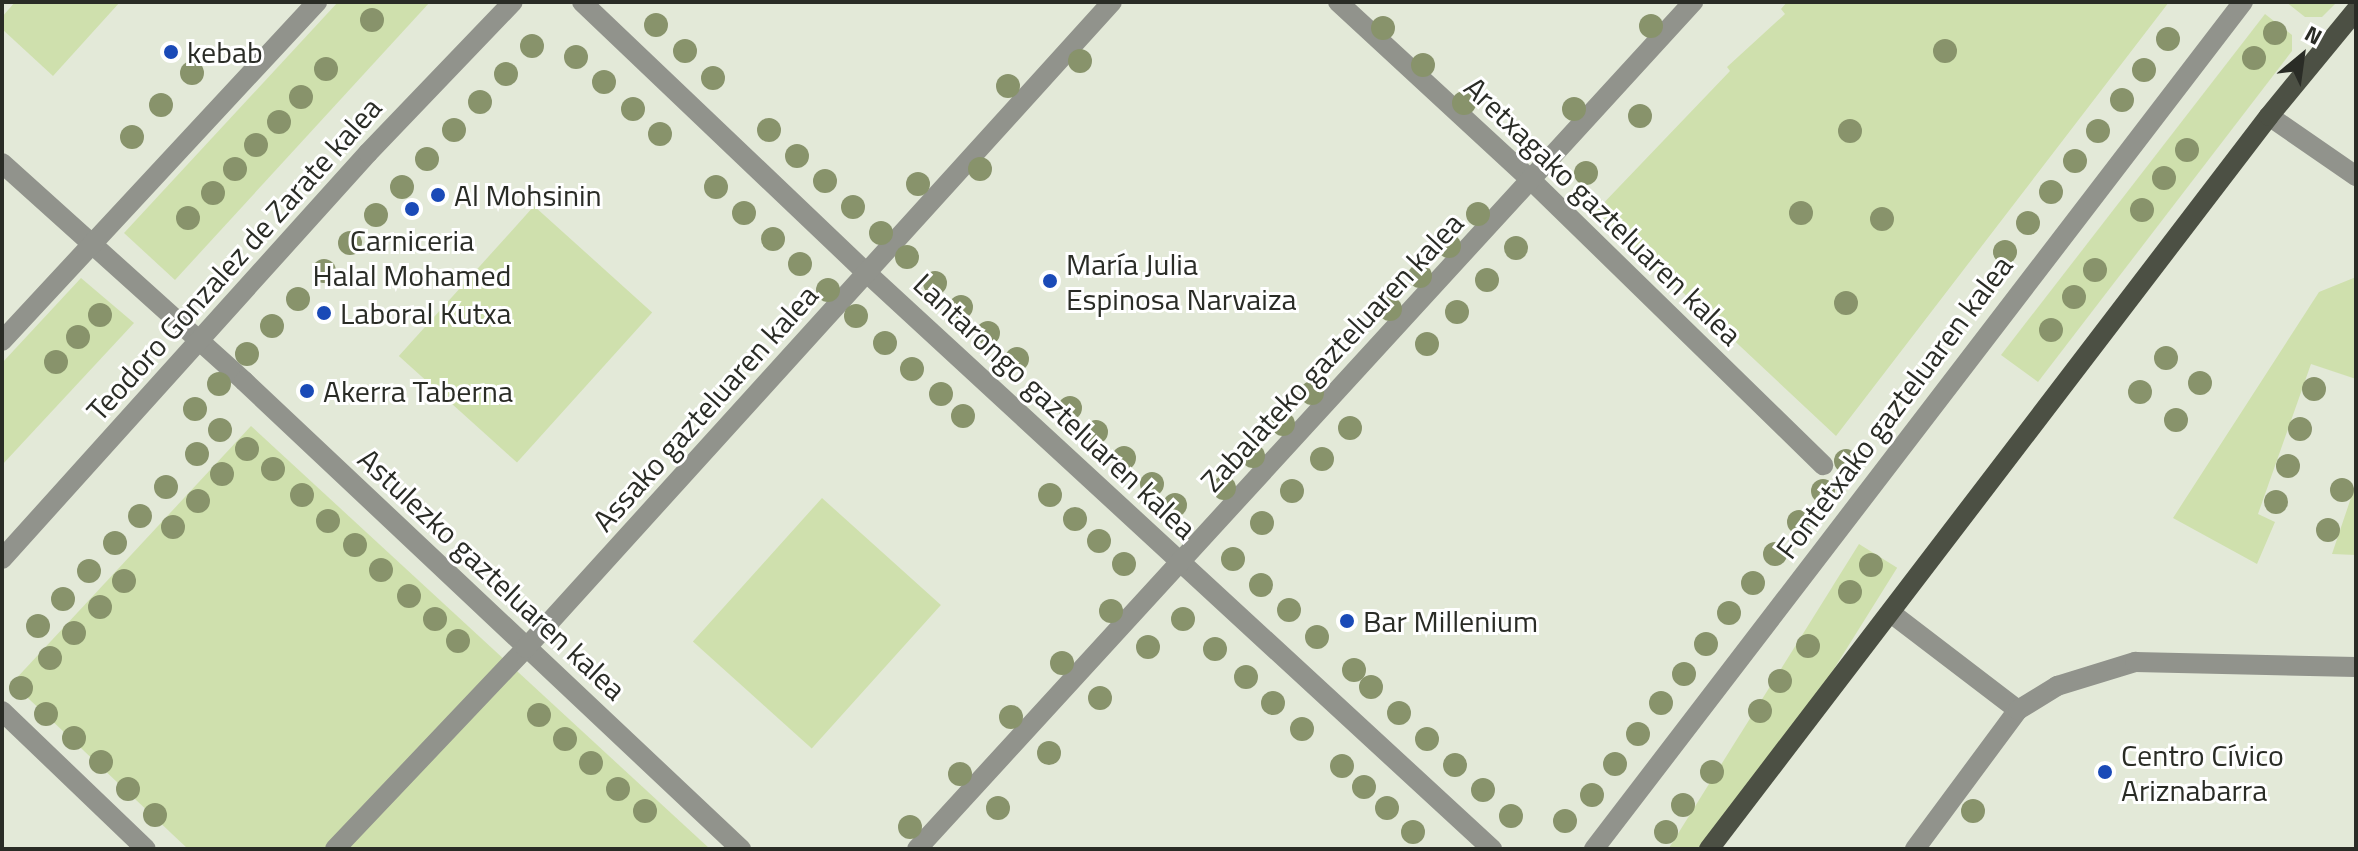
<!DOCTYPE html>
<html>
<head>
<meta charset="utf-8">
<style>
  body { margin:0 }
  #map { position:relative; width:2358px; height:851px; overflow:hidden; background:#e3e9d8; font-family:"Titillium Web",sans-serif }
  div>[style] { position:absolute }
  .green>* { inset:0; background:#cfe0ad; transform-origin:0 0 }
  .minor>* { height:20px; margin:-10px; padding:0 10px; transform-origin:10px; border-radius:10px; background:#91938c }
  .major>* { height:20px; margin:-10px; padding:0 10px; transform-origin:10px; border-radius:10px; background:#4c5044 }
  .trees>* { width:24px; height:24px; margin:-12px; border-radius:50%; background:#88936b }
  .dots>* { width:22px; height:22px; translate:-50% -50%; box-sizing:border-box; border:4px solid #fff; border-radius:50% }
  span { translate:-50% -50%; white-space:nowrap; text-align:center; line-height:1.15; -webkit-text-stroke:6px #fff; paint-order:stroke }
  .poi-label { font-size:30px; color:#2a2c26 }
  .left { translate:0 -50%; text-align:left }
  .street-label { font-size:30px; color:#2a2c26 }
  .frame { position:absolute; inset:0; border:4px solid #2a2c26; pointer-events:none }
  .north { position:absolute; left:2262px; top:16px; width:80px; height:80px; -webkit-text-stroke:6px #fff; paint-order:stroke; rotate:29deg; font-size:22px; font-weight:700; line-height:32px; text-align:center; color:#2a2c26 }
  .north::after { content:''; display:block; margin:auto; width:28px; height:36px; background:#2a2c26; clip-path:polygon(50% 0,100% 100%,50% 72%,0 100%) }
</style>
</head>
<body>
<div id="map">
  <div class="green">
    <div style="clip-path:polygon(15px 2px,120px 2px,53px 76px,2px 29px,2px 17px)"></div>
    <div style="clip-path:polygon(338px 2px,430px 2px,175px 280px,124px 233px)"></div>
    <div style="clip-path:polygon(1787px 2px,2169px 2px,1836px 436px,1596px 211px,1730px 71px,1727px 67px,1785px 14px,1781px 9px)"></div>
    <div style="clip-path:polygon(2286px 2px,2337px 2px,2322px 17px,2305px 17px)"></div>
    <div style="clip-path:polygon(2265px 14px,2292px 35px,2292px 51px,2038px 382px,2001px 355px)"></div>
    <div style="left:534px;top:206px;width:159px;height:202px;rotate:42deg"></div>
    <div style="clip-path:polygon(2356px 277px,2356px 379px,2311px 364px,2258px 514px,2275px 522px,2257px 564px,2173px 518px,2319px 292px)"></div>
    <div style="clip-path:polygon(81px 278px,134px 323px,2px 465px,2px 363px)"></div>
    <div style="clip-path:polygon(251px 426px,710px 849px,188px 849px,12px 683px)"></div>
    <div style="clip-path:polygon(2356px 483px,2356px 555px,2332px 554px)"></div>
    <div style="left:822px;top:498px;width:160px;height:193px;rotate:42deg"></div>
    <div style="left:1859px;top:544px;width:45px;height:385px;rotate:32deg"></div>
  </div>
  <div class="minor">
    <div style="left:582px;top:2px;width:395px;rotate:43.6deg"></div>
    <div style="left:868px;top:274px;width:849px;rotate:42.66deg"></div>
    <div style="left:1338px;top:2px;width:264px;rotate:42.7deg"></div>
    <div style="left:1532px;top:181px;width:407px;rotate:44.3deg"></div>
    <div style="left:2269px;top:116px;width:106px;rotate:34.6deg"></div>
    <div style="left:2px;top:163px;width:326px;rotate:42deg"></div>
    <div style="left:244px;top:381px;width:683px;rotate:43.28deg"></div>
    <div style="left:2px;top:341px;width:463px;rotate:-47.1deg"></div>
    <div style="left:2px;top:559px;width:547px;rotate:-47.97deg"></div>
    <div style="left:368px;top:153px;width:209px;rotate:-46.2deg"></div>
    <div style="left:1891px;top:613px;width:160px;rotate:37.4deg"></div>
    <div style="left:2px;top:711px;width:199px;rotate:43.8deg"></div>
    <div style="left:335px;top:849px;width:277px;rotate:-46.5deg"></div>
    <div style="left:526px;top:648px;width:872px;rotate:-47.79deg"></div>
    <div style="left:917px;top:849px;width:1149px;rotate:-47.5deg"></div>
    <div style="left:1594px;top:849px;width:1067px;rotate:-52.54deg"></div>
    <div style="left:1915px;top:849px;width:173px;rotate:-53.5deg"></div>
    <div style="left:2018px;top:710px;width:46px;rotate:-31.6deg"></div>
    <div style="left:2057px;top:686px;width:82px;rotate:-17.1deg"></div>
    <div style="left:2135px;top:662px;width:221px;rotate:1.3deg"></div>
  </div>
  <div class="major">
    <div style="left:1709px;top:849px;width:922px;rotate:-52.62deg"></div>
    <div style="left:2269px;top:116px;width:137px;rotate:-50.6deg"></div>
  </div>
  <div class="trees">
    <div style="left:372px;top:20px"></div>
    <div style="left:656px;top:25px"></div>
    <div style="left:1651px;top:26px"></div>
    <div style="left:1383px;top:28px"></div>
    <div style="left:2275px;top:33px"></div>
    <div style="left:2168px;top:39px"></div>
    <div style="left:532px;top:46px"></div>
    <div style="left:685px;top:51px"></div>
    <div style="left:1945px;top:51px"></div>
    <div style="left:576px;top:57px"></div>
    <div style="left:2254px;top:58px"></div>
    <div style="left:1080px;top:61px"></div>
    <div style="left:1423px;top:65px"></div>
    <div style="left:326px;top:69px"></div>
    <div style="left:2144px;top:70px"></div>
    <div style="left:192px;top:73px"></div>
    <div style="left:506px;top:74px"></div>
    <div style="left:713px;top:78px"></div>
    <div style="left:604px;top:82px"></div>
    <div style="left:1008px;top:86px"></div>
    <div style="left:301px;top:97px"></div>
    <div style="left:2122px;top:100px"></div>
    <div style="left:480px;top:102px"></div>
    <div style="left:1464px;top:103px"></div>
    <div style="left:161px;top:105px"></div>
    <div style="left:633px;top:109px"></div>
    <div style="left:1574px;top:109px"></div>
    <div style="left:1640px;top:116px"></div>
    <div style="left:279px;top:122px"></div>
    <div style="left:454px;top:130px"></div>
    <div style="left:769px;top:130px"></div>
    <div style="left:1850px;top:131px"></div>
    <div style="left:2098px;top:131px"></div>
    <div style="left:660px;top:134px"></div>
    <div style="left:132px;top:137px"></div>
    <div style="left:256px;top:145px"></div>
    <div style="left:2187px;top:150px"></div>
    <div style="left:797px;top:156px"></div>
    <div style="left:427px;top:159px"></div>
    <div style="left:2075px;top:161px"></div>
    <div style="left:235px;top:169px"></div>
    <div style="left:980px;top:169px"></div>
    <div style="left:1586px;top:173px"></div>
    <div style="left:2164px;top:178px"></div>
    <div style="left:825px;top:181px"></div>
    <div style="left:918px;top:184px"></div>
    <div style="left:402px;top:187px"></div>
    <div style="left:716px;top:187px"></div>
    <div style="left:2051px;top:192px"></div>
    <div style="left:213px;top:193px"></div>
    <div style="left:853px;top:207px"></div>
    <div style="left:2142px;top:210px"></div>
    <div style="left:744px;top:213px"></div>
    <div style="left:1801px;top:213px"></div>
    <div style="left:1478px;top:214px"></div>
    <div style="left:376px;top:215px"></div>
    <div style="left:188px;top:218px"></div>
    <div style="left:1882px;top:219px"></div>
    <div style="left:2028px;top:223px"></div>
    <div style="left:881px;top:233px"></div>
    <div style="left:773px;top:239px"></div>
    <div style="left:350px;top:243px"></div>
    <div style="left:1449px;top:246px"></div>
    <div style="left:1516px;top:248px"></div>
    <div style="left:2005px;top:252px"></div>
    <div style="left:907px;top:257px"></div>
    <div style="left:800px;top:264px"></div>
    <div style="left:2095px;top:270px"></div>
    <div style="left:324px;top:271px"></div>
    <div style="left:1420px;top:276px"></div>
    <div style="left:1487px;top:280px"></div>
    <div style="left:935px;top:283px"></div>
    <div style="left:828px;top:290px"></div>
    <div style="left:2074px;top:297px"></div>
    <div style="left:298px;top:299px"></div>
    <div style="left:1846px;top:303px"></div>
    <div style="left:961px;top:307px"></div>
    <div style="left:1390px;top:309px"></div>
    <div style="left:1457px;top:312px"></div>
    <div style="left:100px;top:315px"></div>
    <div style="left:856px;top:316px"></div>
    <div style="left:272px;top:326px"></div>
    <div style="left:2051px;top:330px"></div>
    <div style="left:988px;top:333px"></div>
    <div style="left:78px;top:337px"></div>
    <div style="left:885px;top:343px"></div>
    <div style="left:1427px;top:344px"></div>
    <div style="left:247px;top:354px"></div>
    <div style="left:2166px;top:358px"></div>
    <div style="left:1017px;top:359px"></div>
    <div style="left:56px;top:362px"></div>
    <div style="left:912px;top:369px"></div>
    <div style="left:2200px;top:383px"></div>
    <div style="left:219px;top:384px"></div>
    <div style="left:2314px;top:389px"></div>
    <div style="left:2140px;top:392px"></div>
    <div style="left:1312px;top:393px"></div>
    <div style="left:941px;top:394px"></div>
    <div style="left:1070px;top:408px"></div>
    <div style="left:195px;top:409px"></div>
    <div style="left:963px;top:416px"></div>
    <div style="left:2176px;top:420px"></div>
    <div style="left:1283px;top:424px"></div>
    <div style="left:1350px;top:428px"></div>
    <div style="left:2300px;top:429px"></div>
    <div style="left:220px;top:430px"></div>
    <div style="left:1096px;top:432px"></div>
    <div style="left:247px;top:449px"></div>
    <div style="left:197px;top:454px"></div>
    <div style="left:1253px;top:456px"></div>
    <div style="left:1124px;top:458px"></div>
    <div style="left:1322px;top:459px"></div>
    <div style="left:1846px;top:461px"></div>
    <div style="left:2288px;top:466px"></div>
    <div style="left:273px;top:469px"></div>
    <div style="left:222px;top:474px"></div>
    <div style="left:1152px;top:484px"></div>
    <div style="left:166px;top:487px"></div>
    <div style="left:1224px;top:488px"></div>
    <div style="left:2342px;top:490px"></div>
    <div style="left:1292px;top:491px"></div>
    <div style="left:1823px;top:491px"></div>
    <div style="left:302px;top:495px"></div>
    <div style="left:1050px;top:495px"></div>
    <div style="left:198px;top:501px"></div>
    <div style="left:2276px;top:502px"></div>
    <div style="left:1175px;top:505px"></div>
    <div style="left:140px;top:516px"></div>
    <div style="left:1075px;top:519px"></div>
    <div style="left:328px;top:521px"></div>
    <div style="left:1799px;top:522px"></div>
    <div style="left:1262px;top:523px"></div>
    <div style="left:173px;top:527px"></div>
    <div style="left:2328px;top:530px"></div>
    <div style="left:1099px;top:541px"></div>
    <div style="left:115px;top:543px"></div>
    <div style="left:355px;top:545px"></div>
    <div style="left:1775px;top:554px"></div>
    <div style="left:1233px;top:559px"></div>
    <div style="left:1124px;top:564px"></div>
    <div style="left:1871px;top:565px"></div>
    <div style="left:381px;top:570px"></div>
    <div style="left:89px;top:571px"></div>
    <div style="left:124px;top:581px"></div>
    <div style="left:1753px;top:583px"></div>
    <div style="left:1261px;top:585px"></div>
    <div style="left:1850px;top:592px"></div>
    <div style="left:409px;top:596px"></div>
    <div style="left:63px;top:599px"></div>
    <div style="left:100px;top:607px"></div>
    <div style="left:1289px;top:610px"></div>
    <div style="left:1111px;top:611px"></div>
    <div style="left:1729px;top:613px"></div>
    <div style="left:435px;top:619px"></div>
    <div style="left:1183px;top:619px"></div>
    <div style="left:38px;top:626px"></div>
    <div style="left:74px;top:633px"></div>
    <div style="left:1317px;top:637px"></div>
    <div style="left:458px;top:641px"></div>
    <div style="left:1706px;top:644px"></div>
    <div style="left:1808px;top:646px"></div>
    <div style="left:1148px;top:647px"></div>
    <div style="left:1215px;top:649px"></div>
    <div style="left:50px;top:658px"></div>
    <div style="left:1062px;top:663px"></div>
    <div style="left:1354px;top:670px"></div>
    <div style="left:1684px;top:674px"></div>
    <div style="left:1246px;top:677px"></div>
    <div style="left:1780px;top:681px"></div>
    <div style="left:1371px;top:687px"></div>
    <div style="left:21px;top:688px"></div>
    <div style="left:1100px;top:698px"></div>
    <div style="left:1273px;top:703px"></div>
    <div style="left:1661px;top:703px"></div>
    <div style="left:1760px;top:711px"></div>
    <div style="left:1399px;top:713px"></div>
    <div style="left:46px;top:714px"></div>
    <div style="left:539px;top:715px"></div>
    <div style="left:1011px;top:717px"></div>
    <div style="left:1302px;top:729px"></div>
    <div style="left:1638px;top:734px"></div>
    <div style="left:74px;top:738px"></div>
    <div style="left:565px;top:739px"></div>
    <div style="left:1427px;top:739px"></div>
    <div style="left:1049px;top:753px"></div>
    <div style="left:101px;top:762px"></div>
    <div style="left:591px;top:763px"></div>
    <div style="left:1615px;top:764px"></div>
    <div style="left:1455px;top:765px"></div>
    <div style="left:1342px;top:766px"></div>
    <div style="left:1712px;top:772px"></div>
    <div style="left:960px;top:774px"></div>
    <div style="left:1364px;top:787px"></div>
    <div style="left:128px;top:789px"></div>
    <div style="left:618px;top:789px"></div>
    <div style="left:1483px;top:790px"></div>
    <div style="left:1592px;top:795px"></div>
    <div style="left:1683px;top:805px"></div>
    <div style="left:998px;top:808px"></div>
    <div style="left:1387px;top:808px"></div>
    <div style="left:645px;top:811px"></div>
    <div style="left:1973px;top:811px"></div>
    <div style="left:155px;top:815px"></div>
    <div style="left:1511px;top:816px"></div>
    <div style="left:1565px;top:821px"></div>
    <div style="left:910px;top:827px"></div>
    <div style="left:1413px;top:832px"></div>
    <div style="left:1666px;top:832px"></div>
  </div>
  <div class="dots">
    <div style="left:171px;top:52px;background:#1a4ab7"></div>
    <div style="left:438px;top:195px;background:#1a4ab7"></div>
    <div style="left:412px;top:209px;background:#1a4ab7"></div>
    <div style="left:1050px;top:281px;background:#1a4ab7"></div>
    <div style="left:324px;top:313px;background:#1a4ab7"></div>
    <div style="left:307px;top:391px;background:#1a4ab7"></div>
    <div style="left:1347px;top:621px;background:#1a4ab7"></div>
    <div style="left:2105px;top:772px;background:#1a4ab7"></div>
  </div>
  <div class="poi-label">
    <span class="left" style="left:187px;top:52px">kebab</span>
    <span class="left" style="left:454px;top:195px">Al Mohsinin</span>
    <span style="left:412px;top:257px">Carniceria<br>Halal Mohamed</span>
    <span class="left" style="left:1066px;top:281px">María Julia<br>Espinosa Narvaiza</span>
    <span class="left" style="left:340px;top:313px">Laboral Kutxa</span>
    <span class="left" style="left:323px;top:391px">Akerra Taberna</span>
    <span class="left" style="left:1363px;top:621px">Bar Millenium</span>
    <span class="left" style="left:2121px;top:772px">Centro Cívico<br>Ariznabarra</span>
  </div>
  <div class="street-label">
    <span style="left:1603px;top:211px;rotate:44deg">Aretxagako gazteluaren kalea</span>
    <span style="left:234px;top:259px;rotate:-48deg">Teodoro Gonzalez de Zarate kalea</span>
    <span style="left:1332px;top:352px;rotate:-47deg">Zabalateko gazteluaren kalea</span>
    <span style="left:1055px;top:406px;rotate:43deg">Lantarongo gazteluaren kalea</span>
    <span style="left:1894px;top:407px;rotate:-53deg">Fontetxako gazteluaren kalea</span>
    <span style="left:705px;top:408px;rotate:-48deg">Assako gazteluaren kalea</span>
    <span style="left:492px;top:574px;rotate:43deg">Astulezko gazteluaren kalea</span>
  </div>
  <div class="frame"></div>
  <div class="north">N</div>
</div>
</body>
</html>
